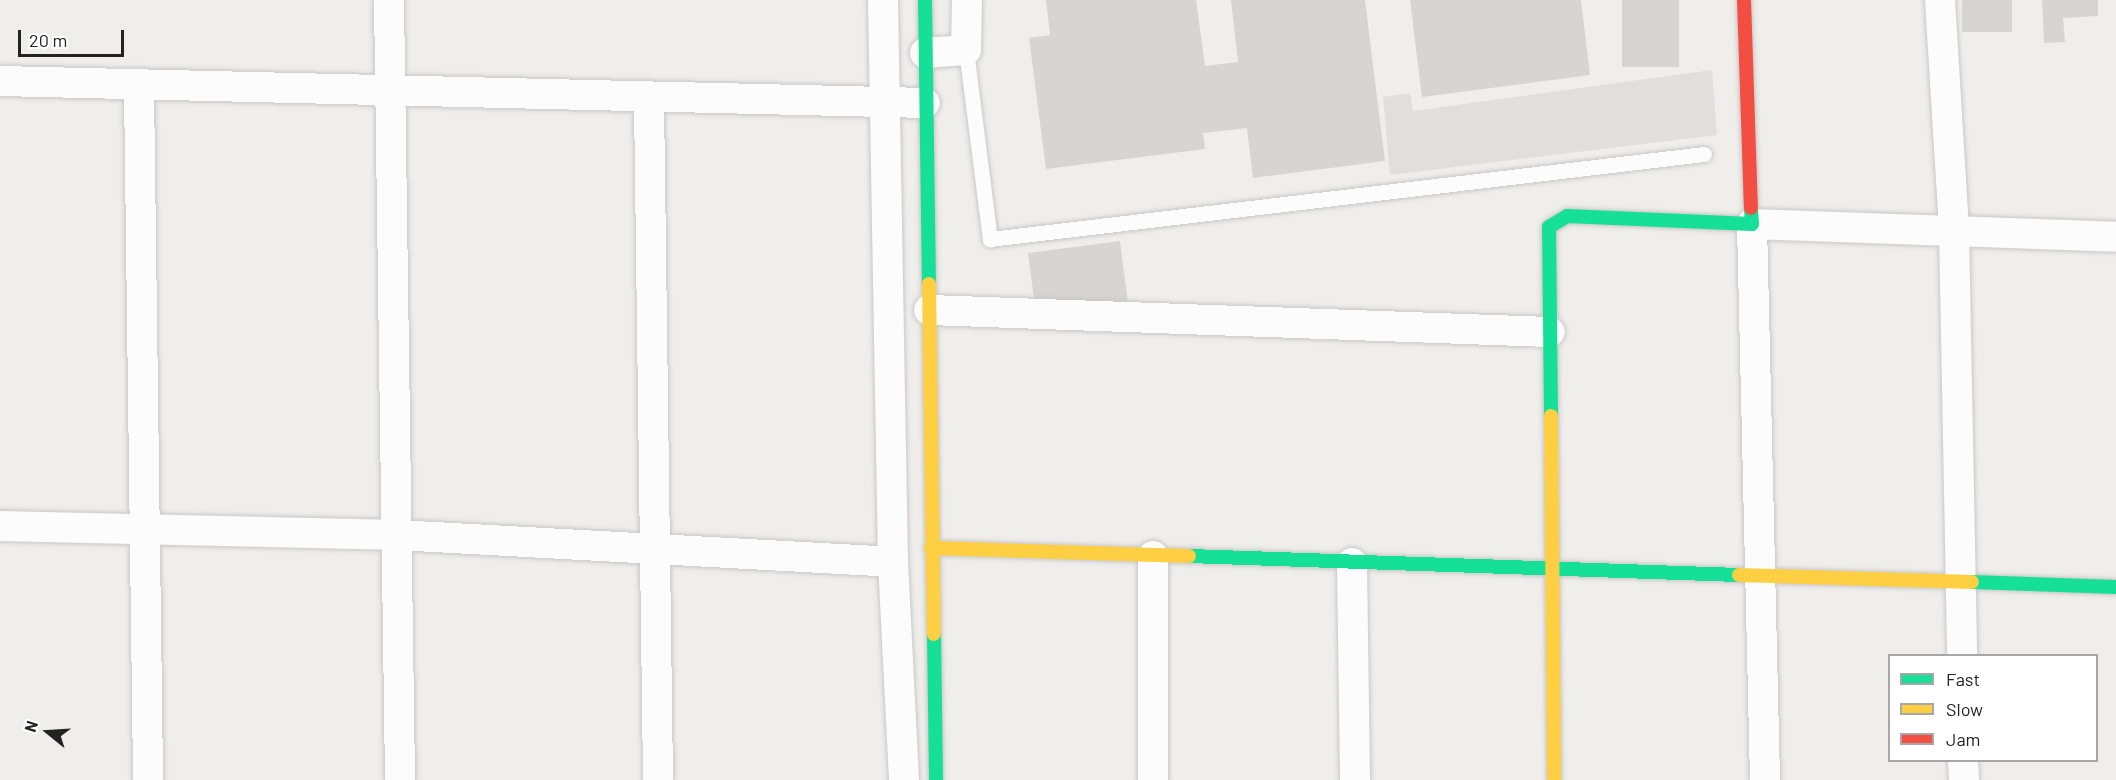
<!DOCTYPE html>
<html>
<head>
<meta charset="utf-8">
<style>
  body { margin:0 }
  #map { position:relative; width:2116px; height:780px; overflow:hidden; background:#f0eeeb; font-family:Barlow,sans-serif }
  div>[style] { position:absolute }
  .parking>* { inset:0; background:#e0dfde }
  .building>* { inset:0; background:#d7d4d2; transform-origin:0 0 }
  .roads { filter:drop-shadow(0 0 2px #c9c8c7) drop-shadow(0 0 2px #c9c8c7) }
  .lane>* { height:15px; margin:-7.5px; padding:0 7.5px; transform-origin:7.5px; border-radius:7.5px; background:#fdfcfc }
  .street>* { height:30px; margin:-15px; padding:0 15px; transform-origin:15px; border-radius:15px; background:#fdfcfc }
  .fast>* { height:14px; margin:-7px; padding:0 7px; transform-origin:7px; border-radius:7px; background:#16e098 }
  .slow>* { height:14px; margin:-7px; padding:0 7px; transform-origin:7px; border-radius:7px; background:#ffcf43 }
  .jam>* { height:14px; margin:-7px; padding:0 7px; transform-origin:7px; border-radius:7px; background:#f24e42 }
  span { translate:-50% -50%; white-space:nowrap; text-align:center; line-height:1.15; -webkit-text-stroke:5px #fff; paint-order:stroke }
  .legend { position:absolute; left:1888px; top:654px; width:210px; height:108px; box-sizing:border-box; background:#fff; border:2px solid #a7a7a7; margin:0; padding:8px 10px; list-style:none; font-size:18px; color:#222 }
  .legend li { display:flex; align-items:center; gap:12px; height:30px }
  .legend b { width:30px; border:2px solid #a7a7a7 }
  .north { position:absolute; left:18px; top:702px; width:60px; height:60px; -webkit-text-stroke:4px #fff; paint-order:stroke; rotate:288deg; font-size:16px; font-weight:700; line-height:24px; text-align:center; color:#222 }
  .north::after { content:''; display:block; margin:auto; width:21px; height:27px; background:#222; clip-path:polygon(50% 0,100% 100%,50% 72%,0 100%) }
  .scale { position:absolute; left:18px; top:30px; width:106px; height:27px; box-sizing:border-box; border:3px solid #222; border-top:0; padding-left:8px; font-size:18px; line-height:21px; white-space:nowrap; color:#222; -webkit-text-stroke:4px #fff; paint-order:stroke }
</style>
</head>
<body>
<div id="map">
  <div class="parking">
    <div style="clip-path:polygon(1712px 70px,1717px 135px,1390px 175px,1383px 97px,1410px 93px,1413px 111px)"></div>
  </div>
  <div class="building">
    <div style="clip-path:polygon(1046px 0,1196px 0,1205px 66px,1238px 62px,1231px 0,1365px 0,1385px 161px,1253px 178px,1247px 128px,1203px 133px,1205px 149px,1046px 169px,1029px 38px,1050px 35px)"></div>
    <div style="clip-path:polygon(1410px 0,1581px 0,1590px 75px,1422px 97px)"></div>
    <div style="left:1622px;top:0;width:57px;height:67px"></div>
    <div style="left:1962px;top:0;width:50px;height:32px"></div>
    <div style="clip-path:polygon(2042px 0,2098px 0,2098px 16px,2063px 18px,2065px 42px,2044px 43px)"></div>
    <div style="clip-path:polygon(1120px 241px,1128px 303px,1034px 299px,1028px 253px)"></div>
  </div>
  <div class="roads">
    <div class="lane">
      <div style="left:966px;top:50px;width:191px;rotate:82.8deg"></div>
      <div style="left:990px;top:239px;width:719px;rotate:-6.79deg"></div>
    </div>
    <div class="street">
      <div style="left:389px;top:0;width:780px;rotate:89.19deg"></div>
      <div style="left:883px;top:0;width:562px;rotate:88.98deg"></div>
      <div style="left:893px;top:562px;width:218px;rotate:87.1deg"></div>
      <div style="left:1940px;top:0;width:230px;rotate:86.5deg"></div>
      <div style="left:1954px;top:230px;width:426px;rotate:88.9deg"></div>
      <div style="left:925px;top:53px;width:41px;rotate:-4.2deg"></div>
      <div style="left:966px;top:50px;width:50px;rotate:-88.9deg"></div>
      <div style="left:0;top:81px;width:925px;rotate:1.36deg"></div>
      <div style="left:139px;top:88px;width:692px;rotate:89.25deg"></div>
      <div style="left:649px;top:100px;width:680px;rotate:89.24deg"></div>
      <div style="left:929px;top:310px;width:621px;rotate:2.03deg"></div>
      <div style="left:0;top:526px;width:397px;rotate:1.3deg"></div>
      <div style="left:397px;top:535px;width:497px;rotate:3.1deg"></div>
      <div style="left:1153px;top:556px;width:224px;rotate:90deg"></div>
      <div style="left:1352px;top:563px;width:217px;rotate:89.2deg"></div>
      <div style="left:1963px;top:760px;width:20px;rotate:87deg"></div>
      <div style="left:1765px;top:780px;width:556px;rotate:-91.34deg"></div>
      <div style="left:1752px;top:224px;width:364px;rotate:2deg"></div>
    </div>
    <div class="fast">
      <div style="left:925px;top:0;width:284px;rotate:89.2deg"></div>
      <div style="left:1551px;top:416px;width:189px;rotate:-90.6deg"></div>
      <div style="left:1549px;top:227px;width:21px;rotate:-31deg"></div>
      <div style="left:1567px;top:216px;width:185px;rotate:2.5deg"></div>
      <div style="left:1752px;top:224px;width:16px;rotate:-94deg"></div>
      <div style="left:1189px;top:556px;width:550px;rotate:1.98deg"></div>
      <div style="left:1972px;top:582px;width:144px;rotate:2deg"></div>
      <div style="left:934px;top:634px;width:146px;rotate:89.2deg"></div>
    </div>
    <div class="slow">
      <div style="left:929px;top:284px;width:350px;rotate:89.2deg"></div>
      <div style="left:1551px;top:416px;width:364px;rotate:89.5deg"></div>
      <div style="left:931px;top:548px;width:258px;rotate:1.8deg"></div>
      <div style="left:1739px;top:575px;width:233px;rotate:1.7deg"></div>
    </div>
    <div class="jam">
      <div style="left:1744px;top:0;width:208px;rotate:88.1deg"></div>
    </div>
  </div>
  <ul class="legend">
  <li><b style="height:8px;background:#16e098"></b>Fast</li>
  <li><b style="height:8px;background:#ffcf43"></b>Slow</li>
  <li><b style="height:8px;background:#f24e42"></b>Jam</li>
  </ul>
  <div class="north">N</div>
  <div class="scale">20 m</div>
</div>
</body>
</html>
